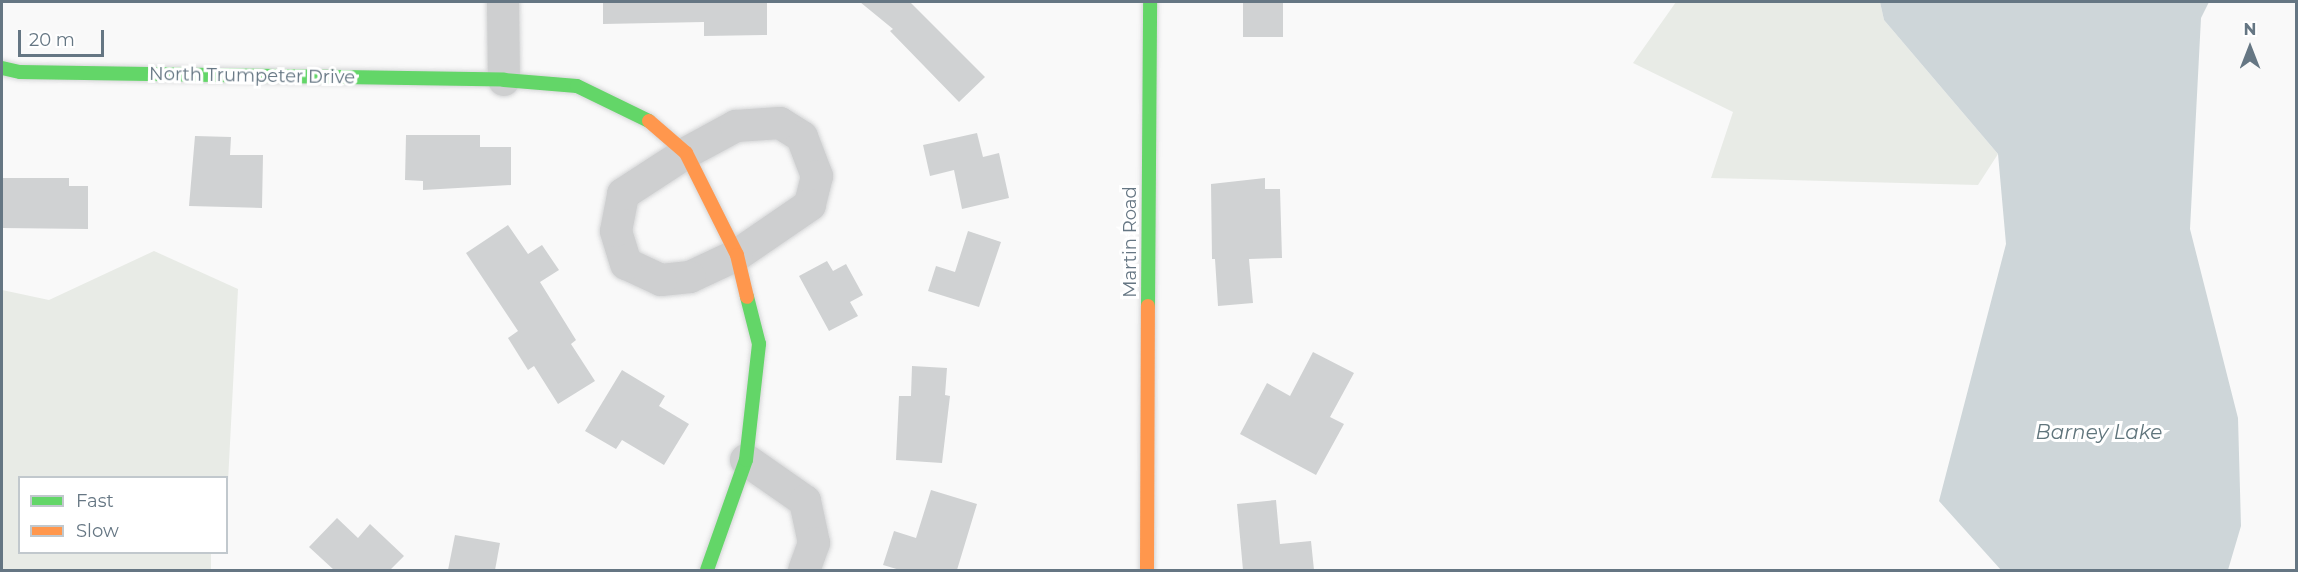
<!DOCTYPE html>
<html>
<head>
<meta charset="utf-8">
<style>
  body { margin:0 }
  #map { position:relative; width:2298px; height:572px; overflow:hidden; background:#f9f9f9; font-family:Montserrat,sans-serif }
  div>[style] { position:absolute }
  .green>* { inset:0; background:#e8ebe6 }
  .water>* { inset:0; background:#ced6d9 }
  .building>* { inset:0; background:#d0d2d3; transform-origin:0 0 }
  .roads { filter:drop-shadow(0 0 2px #d5d6d7) drop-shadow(0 0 2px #d5d6d7) }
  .street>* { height:32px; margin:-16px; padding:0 16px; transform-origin:16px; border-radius:16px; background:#cecfd0 }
  .fast>* { height:14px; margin:-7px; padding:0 7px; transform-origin:7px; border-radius:7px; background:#63d668 }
  .slow>* { height:14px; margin:-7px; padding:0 7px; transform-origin:7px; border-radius:7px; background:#ff974d }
  span { translate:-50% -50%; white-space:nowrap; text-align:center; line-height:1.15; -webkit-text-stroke:6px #fff; paint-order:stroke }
  .street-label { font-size:18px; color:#657683 }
  .water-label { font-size:20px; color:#60757c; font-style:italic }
  .frame { position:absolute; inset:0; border:3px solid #657683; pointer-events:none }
  .legend { position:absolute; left:18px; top:476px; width:210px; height:78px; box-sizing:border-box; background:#fff; border:2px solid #c1c8cd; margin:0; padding:8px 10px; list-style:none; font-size:18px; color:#657683 }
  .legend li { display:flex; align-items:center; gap:12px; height:30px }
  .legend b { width:30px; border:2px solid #c1c8cd }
  .north { position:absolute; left:2220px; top:18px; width:60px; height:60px; -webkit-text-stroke:4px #fff; paint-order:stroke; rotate:0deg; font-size:16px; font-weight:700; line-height:24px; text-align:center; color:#657683 }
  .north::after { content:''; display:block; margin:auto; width:21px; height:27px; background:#657683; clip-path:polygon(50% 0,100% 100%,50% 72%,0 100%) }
  .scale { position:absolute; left:18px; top:30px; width:86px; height:27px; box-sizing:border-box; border:3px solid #657683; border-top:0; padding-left:8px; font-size:18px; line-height:21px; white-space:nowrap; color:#657683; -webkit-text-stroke:4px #fff; paint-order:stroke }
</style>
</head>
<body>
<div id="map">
  <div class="green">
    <div style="clip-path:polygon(1676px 2px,1880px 2px,1884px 20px,1998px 154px,1978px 185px,1711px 178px,1733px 112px,1633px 63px)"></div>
    <div style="clip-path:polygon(154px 251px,238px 289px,227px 501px,226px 478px,20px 478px,20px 552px,211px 553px,211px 570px,2px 570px,2px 290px,49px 300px)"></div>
  </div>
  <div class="water">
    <div style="clip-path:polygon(1880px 2px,2209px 2px,2201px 18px,2190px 229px,2238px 418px,2241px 526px,2228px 570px,2001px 570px,1939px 501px,2006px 244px,1998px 154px,1884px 20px)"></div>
  </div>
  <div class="building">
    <div style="clip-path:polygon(603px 2px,767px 2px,767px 35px,704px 36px,704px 22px,603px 24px)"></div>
    <div style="clip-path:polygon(860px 2px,910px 2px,985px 77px,959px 102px,890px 31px,893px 29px)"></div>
    <div style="left:1243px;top:2px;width:40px;height:35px"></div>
    <div style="clip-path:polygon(977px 133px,983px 157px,999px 153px,1009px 198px,962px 209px,954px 170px,930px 176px,923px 145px)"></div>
    <div style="clip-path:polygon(406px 135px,480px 135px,480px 147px,511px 147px,511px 185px,423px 190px,423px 181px,405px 180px)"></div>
    <div style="clip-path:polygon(195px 136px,231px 137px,230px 155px,263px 155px,262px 208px,189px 206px)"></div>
    <div style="clip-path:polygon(2px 178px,69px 178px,69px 186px,88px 186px,88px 229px,2px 228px)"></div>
    <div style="clip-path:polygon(1265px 178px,1265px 189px,1280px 189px,1282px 258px,1249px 259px,1253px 303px,1218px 306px,1215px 259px,1212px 259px,1211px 184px)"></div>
    <div style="clip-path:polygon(508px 225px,528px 254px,542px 245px,559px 270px,540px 282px,576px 340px,571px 344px,595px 381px,558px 404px,534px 366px,528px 370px,508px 338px,518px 331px,466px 253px)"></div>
    <div style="clip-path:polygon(968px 231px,1001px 242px,979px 307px,928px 291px,936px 266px,955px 272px)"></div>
    <div style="clip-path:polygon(827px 261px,833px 271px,846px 264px,863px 295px,850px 302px,858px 316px,829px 331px,799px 276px)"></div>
    <div style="clip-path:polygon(1313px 352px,1354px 373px,1330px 417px,1344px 424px,1316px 475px,1240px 434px,1267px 383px,1290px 396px)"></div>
    <div style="clip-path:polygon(912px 366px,947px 368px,945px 395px,950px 396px,942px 463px,896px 460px,899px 396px,911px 396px)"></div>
    <div style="clip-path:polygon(622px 370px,665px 396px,659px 406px,689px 424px,664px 465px,622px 440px,616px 449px,585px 431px)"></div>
    <div style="clip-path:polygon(931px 490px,977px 504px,957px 570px,900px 570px,883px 565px,894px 531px,916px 538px)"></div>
    <div style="clip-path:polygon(1276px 500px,1280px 544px,1311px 541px,1314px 570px,1243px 570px,1237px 504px)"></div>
    <div style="clip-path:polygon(337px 518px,358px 538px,370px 524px,404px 556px,390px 570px,334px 570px,309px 547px)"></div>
    <div style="clip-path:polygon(455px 535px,500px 543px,495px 570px,448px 570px)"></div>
  </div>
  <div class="roads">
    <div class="street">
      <div style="left:503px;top:2px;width:78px;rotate:89.3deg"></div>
      <div style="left:780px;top:123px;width:26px;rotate:32deg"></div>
      <div style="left:802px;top:137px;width:42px;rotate:69deg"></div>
      <div style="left:817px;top:176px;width:30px;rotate:104deg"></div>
      <div style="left:810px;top:205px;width:88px;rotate:145.6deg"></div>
      <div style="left:737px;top:255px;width:52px;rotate:154.9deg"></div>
      <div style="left:690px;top:277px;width:29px;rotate:174deg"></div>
      <div style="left:661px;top:280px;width:38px;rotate:-155deg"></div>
      <div style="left:626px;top:264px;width:34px;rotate:-107deg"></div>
      <div style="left:616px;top:231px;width:38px;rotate:-79deg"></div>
      <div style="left:623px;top:194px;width:75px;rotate:-33.1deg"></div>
      <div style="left:686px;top:153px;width:57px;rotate:-28.4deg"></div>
      <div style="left:736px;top:126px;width:44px;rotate:-3.9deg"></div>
      <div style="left:746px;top:460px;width:72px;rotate:34.8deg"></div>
      <div style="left:805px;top:501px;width:43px;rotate:77.9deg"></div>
      <div style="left:814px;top:543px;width:29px;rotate:110deg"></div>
    </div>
    <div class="fast">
      <div style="left:2px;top:68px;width:18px;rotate:13deg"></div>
      <div style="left:20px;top:72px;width:484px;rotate:0.9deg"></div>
      <div style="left:504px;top:80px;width:73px;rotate:4.7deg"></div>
      <div style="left:577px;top:86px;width:80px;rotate:25.9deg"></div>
      <div style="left:1148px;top:306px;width:304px;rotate:-89.6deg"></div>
      <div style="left:707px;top:570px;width:117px;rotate:-70.5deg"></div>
      <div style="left:746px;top:460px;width:117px;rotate:-83.6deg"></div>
      <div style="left:759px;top:344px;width:49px;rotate:-104.3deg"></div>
    </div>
    <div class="slow">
      <div style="left:649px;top:121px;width:49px;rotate:40.9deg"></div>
      <div style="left:686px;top:153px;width:114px;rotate:63.4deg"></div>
      <div style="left:737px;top:255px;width:43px;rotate:76.6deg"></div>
      <div style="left:1147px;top:570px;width:264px;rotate:-89.8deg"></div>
    </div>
  </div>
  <div class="street-label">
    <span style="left:252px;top:76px;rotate:1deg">North Trumpeter Drive</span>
    <span style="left:1130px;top:242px;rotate:-90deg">Martin Road</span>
  </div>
  <div class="water-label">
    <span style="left:2099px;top:432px">Barney Lake</span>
  </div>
  <div class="frame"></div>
  <ul class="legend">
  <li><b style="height:8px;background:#63d668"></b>Fast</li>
  <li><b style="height:8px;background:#ff974d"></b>Slow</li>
  </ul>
  <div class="north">N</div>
  <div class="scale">20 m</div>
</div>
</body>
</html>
